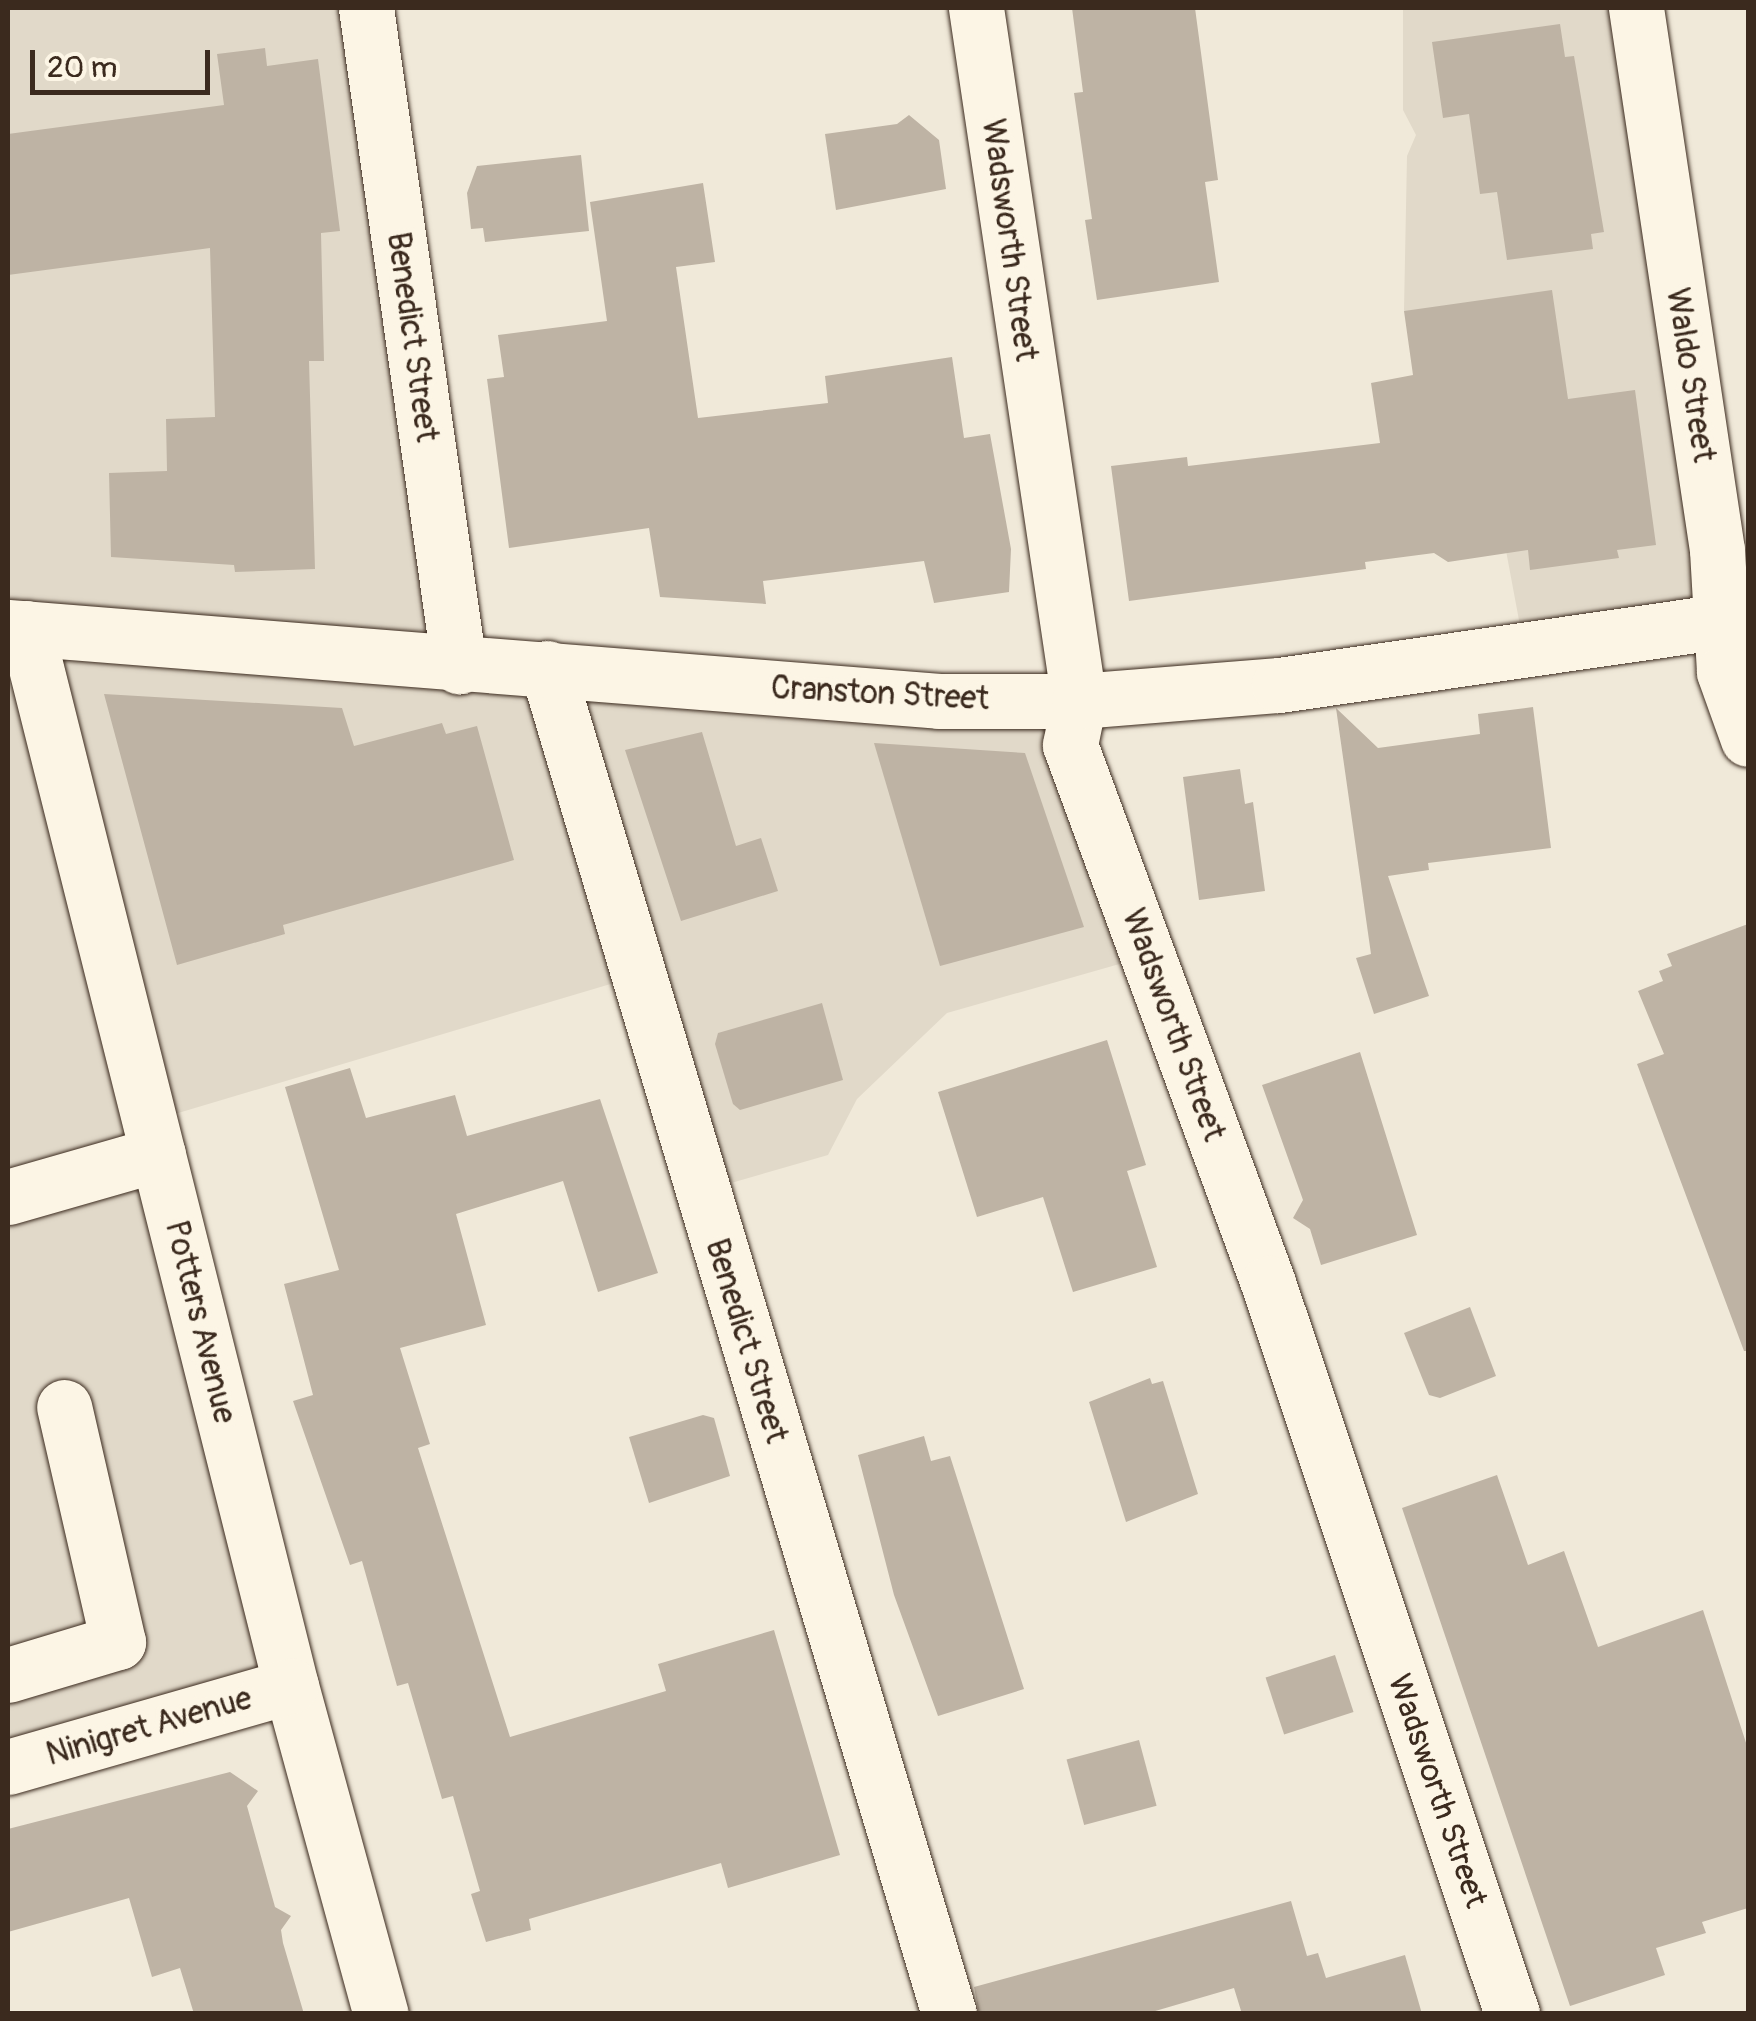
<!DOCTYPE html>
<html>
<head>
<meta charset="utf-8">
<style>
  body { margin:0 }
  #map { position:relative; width:1756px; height:2021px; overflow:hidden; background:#f0e9d9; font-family:Pangolin,sans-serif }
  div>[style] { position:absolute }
  .built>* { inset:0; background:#e1d9c9 }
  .building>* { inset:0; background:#beb3a4; transform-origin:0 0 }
  .roads { filter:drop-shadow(0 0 2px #3b2a1e) drop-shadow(0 0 2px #3b2a1e) }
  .minor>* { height:55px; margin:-27.5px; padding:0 27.5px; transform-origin:27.5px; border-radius:27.5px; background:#fcf5e5 }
  .major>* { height:55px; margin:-27.5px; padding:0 27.5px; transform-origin:27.5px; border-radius:27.5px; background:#fcf5e5 }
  span { translate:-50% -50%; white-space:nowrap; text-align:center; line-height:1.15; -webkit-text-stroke:10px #fcf5e5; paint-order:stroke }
  .street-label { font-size:32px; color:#3b2a1e }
  .frame { position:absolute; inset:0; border:10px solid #3b2a1e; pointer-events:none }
  .scale { position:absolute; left:30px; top:50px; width:180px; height:45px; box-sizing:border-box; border:5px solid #3b2a1e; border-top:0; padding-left:12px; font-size:30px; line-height:35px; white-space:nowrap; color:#3b2a1e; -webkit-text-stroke:8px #fcf5e5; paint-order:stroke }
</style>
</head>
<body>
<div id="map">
  <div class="built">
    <div style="clip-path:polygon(8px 8px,370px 8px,458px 642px,1062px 704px,1137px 959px,947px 1013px,857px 1099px,828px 1155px,693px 1194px,624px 980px,128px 1128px,275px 1700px,8px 1778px)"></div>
    <div style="clip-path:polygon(1403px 8px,1643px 8px,1710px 603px,1524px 647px,1496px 497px,1438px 411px,1404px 310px,1407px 156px,1416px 135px,1403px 110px)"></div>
  </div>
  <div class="building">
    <div style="clip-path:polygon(1072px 8px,1195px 8px,1218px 180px,1205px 182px,1219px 282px,1097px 300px,1085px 220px,1092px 219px,1074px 93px,1083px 92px)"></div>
    <div style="clip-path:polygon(1560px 24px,1565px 57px,1574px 56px,1604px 232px,1591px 234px,1593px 249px,1507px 260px,1497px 192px,1480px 194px,1469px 114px,1443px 118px,1432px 42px)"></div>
    <div style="clip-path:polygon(265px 48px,267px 66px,318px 59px,340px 231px,321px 233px,324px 361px,309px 361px,315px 569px,235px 572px,234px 565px,111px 557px,109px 473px,167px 471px,166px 419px,215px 417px,210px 248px,8px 275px,8px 134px,224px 105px,217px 54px)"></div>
    <div style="clip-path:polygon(909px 115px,939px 140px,946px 189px,836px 210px,825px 134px,897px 124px)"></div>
    <div style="clip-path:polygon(581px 155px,589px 231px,485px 242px,483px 228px,471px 229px,467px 193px,477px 166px)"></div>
    <div style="clip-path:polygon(703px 183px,715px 262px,676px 267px,698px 418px,828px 403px,825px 376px,952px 357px,964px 438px,990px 434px,1011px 549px,1009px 592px,934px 603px,924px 561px,763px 581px,766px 604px,660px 597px,649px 528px,509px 548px,487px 379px,504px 377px,498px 335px,607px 321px,590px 202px)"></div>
    <div style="clip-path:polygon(1552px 290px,1568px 399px,1635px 390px,1656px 545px,1617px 550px,1619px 558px,1530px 570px,1528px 550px,1448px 562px,1434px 553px,1365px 562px,1366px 569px,1129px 601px,1111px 466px,1187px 457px,1188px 466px,1380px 443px,1371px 383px,1413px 375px,1404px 311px)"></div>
    <div style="clip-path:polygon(104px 694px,342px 708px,354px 746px,442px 723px,446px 734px,477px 726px,514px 860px,283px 925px,285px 934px,177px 965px)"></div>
    <div style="clip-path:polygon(1533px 707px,1551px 848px,1428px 863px,1429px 870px,1388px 876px,1429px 996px,1374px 1014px,1356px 958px,1371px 954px,1336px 708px,1378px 748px,1480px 734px,1478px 714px)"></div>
    <div style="clip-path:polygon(702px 732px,736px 846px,761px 838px,778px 891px,681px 921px,625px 750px)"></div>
    <div style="clip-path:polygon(874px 743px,1025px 753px,1084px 927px,940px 966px)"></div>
    <div style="clip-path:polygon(1240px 769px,1245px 804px,1253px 802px,1265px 891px,1199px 900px,1183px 777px)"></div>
    <div style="clip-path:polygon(1748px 924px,1748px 1351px,1744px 1351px,1637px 1064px,1664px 1054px,1638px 991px,1663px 981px,1659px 971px,1672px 966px,1667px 954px)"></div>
    <div style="clip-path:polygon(822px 1003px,843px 1080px,740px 1110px,733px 1104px,715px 1044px,718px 1033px)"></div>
    <div style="clip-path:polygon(1107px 1040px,1146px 1165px,1127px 1171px,1157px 1267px,1073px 1292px,1043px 1197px,977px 1217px,938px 1092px)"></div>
    <div style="clip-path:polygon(1360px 1052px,1417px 1235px,1321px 1265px,1310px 1229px,1293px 1218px,1303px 1200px,1262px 1085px)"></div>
    <div style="clip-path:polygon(350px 1068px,366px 1118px,455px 1095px,467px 1136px,600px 1099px,658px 1273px,598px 1292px,563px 1181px,456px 1214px,486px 1325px,400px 1348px,430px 1444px,418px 1448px,510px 1737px,666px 1691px,658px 1664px,774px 1630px,840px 1855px,728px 1888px,721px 1863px,529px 1919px,531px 1930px,486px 1942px,471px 1894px,480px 1891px,453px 1796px,442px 1799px,408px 1683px,397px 1686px,362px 1561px,350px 1565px,293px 1401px,313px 1395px,284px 1284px,339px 1270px,285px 1087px)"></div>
    <div style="clip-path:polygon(1470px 1307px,1496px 1376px,1440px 1398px,1429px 1395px,1404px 1333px)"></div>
    <div style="clip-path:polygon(1150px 1378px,1152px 1384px,1163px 1381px,1198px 1494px,1126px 1522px,1089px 1402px)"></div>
    <div style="clip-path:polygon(703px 1415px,714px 1418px,730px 1476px,649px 1503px,629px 1437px)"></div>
    <div style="clip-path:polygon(924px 1436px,931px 1461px,950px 1456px,1024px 1689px,938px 1716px,894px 1595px,858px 1455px)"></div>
    <div style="clip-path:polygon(1497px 1475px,1528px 1565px,1564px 1551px,1598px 1647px,1703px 1610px,1748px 1749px,1748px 1908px,1702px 1922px,1706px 1933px,1656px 1948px,1665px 1975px,1570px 2006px,1402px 1508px)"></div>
    <div style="left:1335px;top:1655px;width:60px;height:73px;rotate:72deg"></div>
    <div style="left:1139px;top:1740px;width:68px;height:75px;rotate:75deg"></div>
    <div style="clip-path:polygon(230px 1772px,258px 1791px,247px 1806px,275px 1907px,291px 1916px,281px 1930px,283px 1943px,304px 2014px,194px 2014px,180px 1968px,152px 1977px,129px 1898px,8px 1932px,8px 1829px)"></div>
    <div style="clip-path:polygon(1291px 1901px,1307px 1956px,1318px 1953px,1326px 1978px,1405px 1955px,1422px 2014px,1242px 2014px,1234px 1988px,1145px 2014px,979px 2014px,974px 1987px)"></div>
  </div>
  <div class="roads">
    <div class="minor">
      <div style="left:366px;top:8px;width:665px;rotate:81.96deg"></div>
      <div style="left:976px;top:8px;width:701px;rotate:81.55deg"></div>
      <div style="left:1079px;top:701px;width:45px;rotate:101.6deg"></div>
      <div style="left:1070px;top:745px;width:573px;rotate:69.79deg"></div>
      <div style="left:1268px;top:1283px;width:771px;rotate:71.54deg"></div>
      <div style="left:1636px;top:8px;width:548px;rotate:81.5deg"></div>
      <div style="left:1717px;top:550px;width:122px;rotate:86.7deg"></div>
      <div style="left:1724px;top:672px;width:71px;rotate:70.3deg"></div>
      <div style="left:26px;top:628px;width:1091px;rotate:75.94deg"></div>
      <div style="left:291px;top:1686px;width:340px;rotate:74.7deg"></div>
      <div style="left:547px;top:668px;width:1405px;rotate:73.37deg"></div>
      <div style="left:8px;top:1197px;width:156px;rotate:-16deg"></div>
      <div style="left:8px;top:1675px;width:115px;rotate:-16.7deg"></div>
      <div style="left:118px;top:1642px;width:241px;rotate:-102.9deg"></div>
      <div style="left:8px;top:1767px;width:294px;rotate:-16deg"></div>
    </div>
    <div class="major">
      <div style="left:8px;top:627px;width:934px;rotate:4.54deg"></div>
      <div style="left:939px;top:701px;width:140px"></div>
      <div style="left:1079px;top:701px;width:201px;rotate:-4.6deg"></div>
      <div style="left:1279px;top:685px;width:474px;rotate:-8.2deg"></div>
    </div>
  </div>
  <div class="street-label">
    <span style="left:1009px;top:240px;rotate:82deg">Wadsworth Street</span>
    <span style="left:412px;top:337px;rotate:82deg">Benedict Street</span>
    <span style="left:1690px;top:375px;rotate:81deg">Waldo Street</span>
    <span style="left:880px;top:694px;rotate:3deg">Cranston Street</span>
    <span style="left:1173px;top:1025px;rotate:70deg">Wadsworth Street</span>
    <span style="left:200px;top:1322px;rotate:76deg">Potters Avenue</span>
    <span style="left:746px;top:1341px;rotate:73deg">Benedict Street</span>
    <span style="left:149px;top:1727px;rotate:-16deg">Ninigret Avenue</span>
    <span style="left:1437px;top:1791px;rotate:71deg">Wadsworth Street</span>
  </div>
  <div class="frame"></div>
  <div class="scale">20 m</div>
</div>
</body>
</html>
